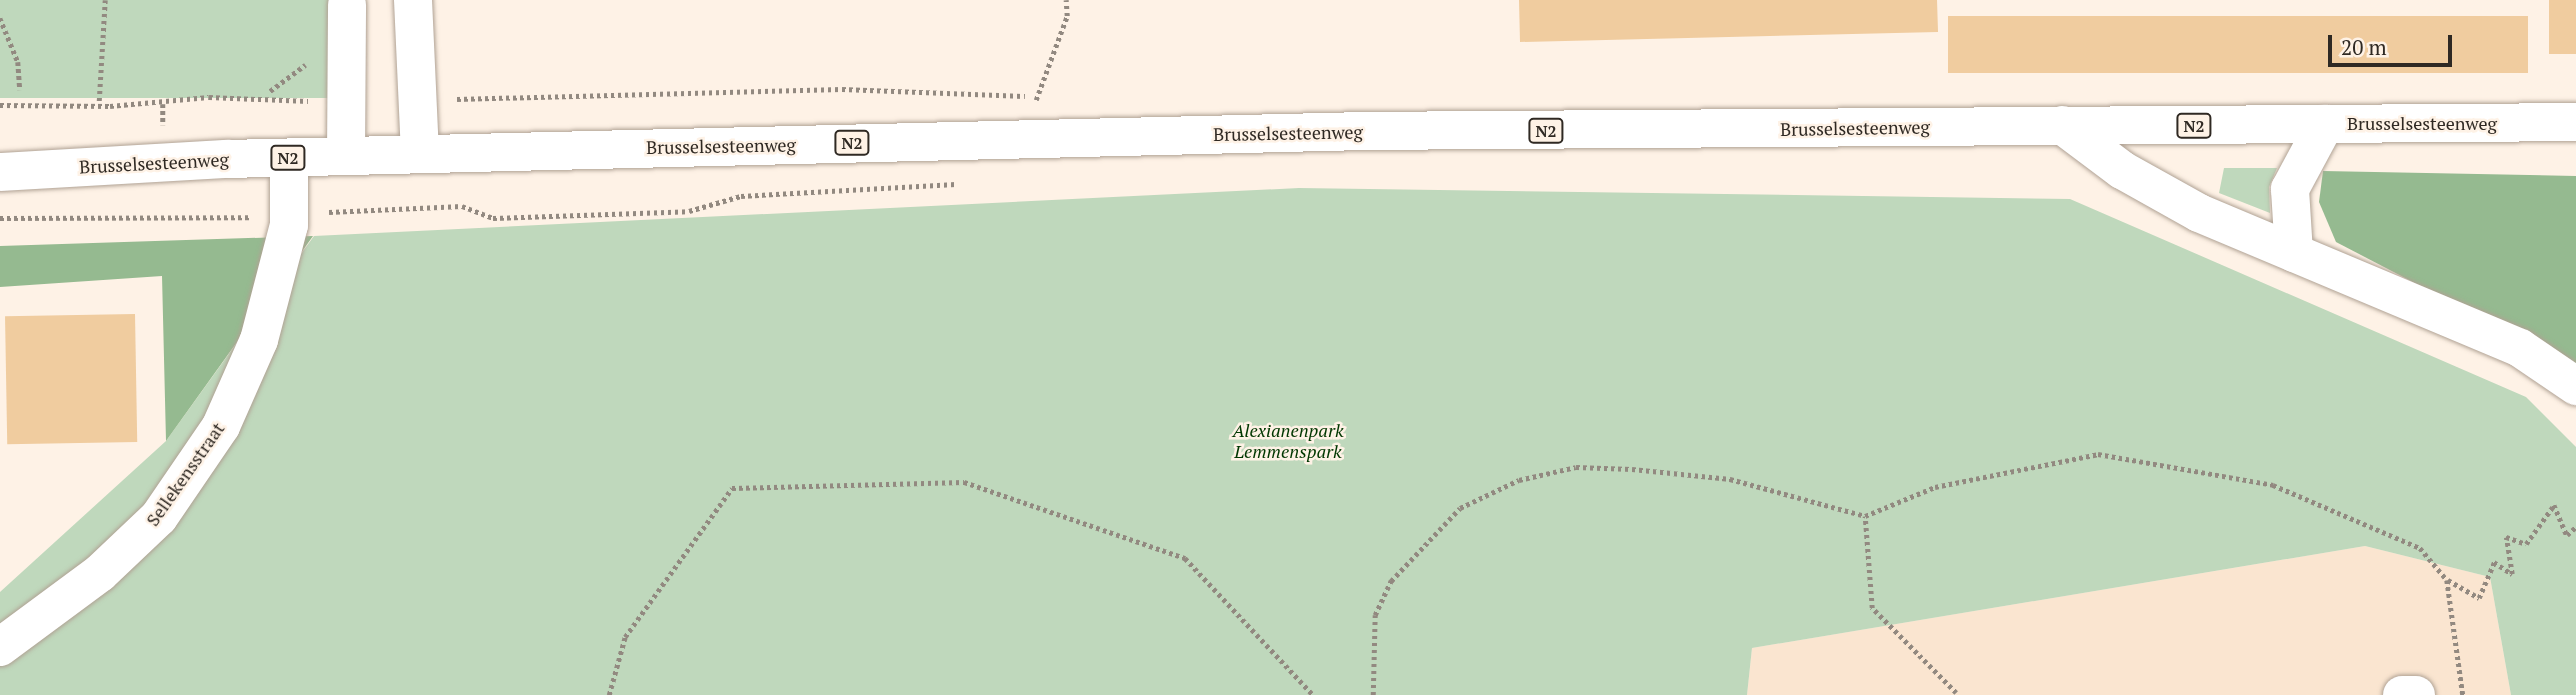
<!DOCTYPE html>
<html>
<head>
<meta charset="utf-8">
<style>
  body { margin:0 }
  #map { position:relative; width:2576px; height:695px; overflow:hidden; background:#fef2e6; font-family:"PT Serif",serif }
  div>[style] { position:absolute }
  .built>* { inset:0; background:#fae5d0 }
  .green>* { inset:0; background:#bfd8bc; transform-origin:0 0 }
  .forest>* { inset:0; background:#95ba90 }
  .building>* { inset:0; background:#f0cc9f; transform-origin:0 0 }
  .path>* { height:4.5px; margin-top:-2.25px; transform-origin:0; background:repeating-linear-gradient(90deg,#928980 0 3.5px,transparent 0 7px) }
  .roads { filter:drop-shadow(0 0 2px #b0a294) drop-shadow(0 0 2px #b0a294) }
  .minor>* { height:38px; margin:-19px; padding:0 19px; transform-origin:19px; border-radius:19px; background:#fff }
  .major>* { height:38px; margin:-19px; padding:0 19px; transform-origin:19px; border-radius:19px; background:#fff }
  span { translate:-50% -50%; white-space:nowrap; text-align:center; line-height:1.15; -webkit-text-stroke:5px #fef2e6; paint-order:stroke }
  .shield-label span { padding:2px 5px; background:#fef2e6; border:2px solid; border-radius:5px; -webkit-text-stroke-width:0 }
  .shield-label { font-size:16px; color:#2f2923; font-weight:700 }
  .street-label { font-size:18px; color:#2f2923 }
  .park-label { font-size:18px; color:#003700; font-style:italic }
  .scale { position:absolute; left:2328px; top:35px; width:124px; height:32px; box-sizing:border-box; border:4px solid #2f2923; border-top:0; padding-left:9px; font-size:21px; line-height:24px; white-space:nowrap; color:#2f2923; -webkit-text-stroke:5px #fef2e6; paint-order:stroke }
</style>
</head>
<body>
<div id="map">
  <div class="built">
    <div style="clip-path:polygon(2365px 546px,2490px 577px,2511px 695px,1747px 695px,1752px 648px)"></div>
  </div>
  <div class="green">
    <div style="left:0;top:0;width:329px;height:98px"></div>
    <div style="clip-path:polygon(2224px 168px,2277px 168px,2269px 187px,2270px 213px,2219px 193px)"></div>
    <div style="clip-path:polygon(1299px 188px,2070px 199px,2526px 397px,2576px 447px,2576px 695px,2511px 695px,2490px 577px,2365px 546px,1752px 648px,1747px 695px,0 695px,0 592px,166px 441px,314px 236px)"></div>
  </div>
  <div class="forest">
    <div style="clip-path:polygon(2323px 171px,2576px 176px,2576px 367px,2336px 242px,2319px 202px)"></div>
    <div style="clip-path:polygon(313px 236px,166px 441px,162px 276px,0 287px,0 246px)"></div>
  </div>
  <div class="building">
    <div style="clip-path:polygon(1519px 0,1937px 0,1938px 32px,1520px 42px)"></div>
    <div style="left:2549px;top:0;width:27px;height:54px"></div>
    <div style="left:2528px;top:16px;width:57px;height:580px;rotate:90deg"></div>
    <div style="left:135px;top:314px;width:128px;height:130px;rotate:89deg"></div>
  </div>
  <div class="path">
    <div style="left:0;top:18px;width:48px;rotate:67.8deg"></div>
    <div style="left:18px;top:62px;width:28px;rotate:86deg"></div>
    <div style="left:270px;top:91px;width:44px;rotate:-36.6deg"></div>
    <div style="left:457px;top:99px;width:385px;rotate:-1.5deg"></div>
    <div style="left:842px;top:89px;width:183px;rotate:2.2deg"></div>
    <div style="left:1036px;top:100px;width:90px;rotate:-69.7deg"></div>
    <div style="left:1067px;top:16px;width:16px;rotate:-94deg"></div>
    <div style="left:99px;top:101px;width:101px;rotate:-86.6deg"></div>
    <div style="left:163px;top:104px;width:21px;rotate:90deg"></div>
    <div style="left:0;top:105px;width:110px;rotate:0.5deg"></div>
    <div style="left:110px;top:106px;width:99px;rotate:-5.2deg"></div>
    <div style="left:209px;top:97px;width:99px;rotate:2.3deg"></div>
    <div style="left:329px;top:212px;width:133px;rotate:-2.6deg"></div>
    <div style="left:462px;top:206px;width:33px;rotate:21deg"></div>
    <div style="left:493px;top:218px;width:196px;rotate:-2deg"></div>
    <div style="left:689px;top:211px;width:54px;rotate:-16.1deg"></div>
    <div style="left:741px;top:196px;width:215px;rotate:-3.2deg"></div>
    <div style="left:0;top:218px;width:250px;rotate:-0.2deg"></div>
    <div style="left:2448px;top:580px;width:36px;rotate:30deg"></div>
    <div style="left:2479px;top:598px;width:39px;rotate:-67deg"></div>
    <div style="left:2494px;top:562px;width:22px;rotate:34deg"></div>
    <div style="left:2512px;top:574px;width:37px;rotate:-99deg"></div>
    <div style="left:2506px;top:537px;width:21px;rotate:19deg"></div>
    <div style="left:2526px;top:544px;width:48px;rotate:-54.3deg"></div>
    <div style="left:2554px;top:505px;width:33px;rotate:67deg"></div>
    <div style="left:2567px;top:535px;width:12px;rotate:-42deg"></div>
    <div style="left:1956px;top:693px;width:120px;rotate:-134.7deg"></div>
    <div style="left:1872px;top:608px;width:92px;rotate:-94.4deg"></div>
    <div style="left:1865px;top:516px;width:76px;rotate:-22.5deg"></div>
    <div style="left:1935px;top:487px;width:166px;rotate:-11.4deg"></div>
    <div style="left:2098px;top:454px;width:178px;rotate:10deg"></div>
    <div style="left:2273px;top:485px;width:160px;rotate:23.2deg"></div>
    <div style="left:2420px;top:548px;width:42px;rotate:49.8deg"></div>
    <div style="left:2447px;top:580px;width:116px;rotate:82.1deg"></div>
    <div style="left:609px;top:695px;width:60px;rotate:-74.6deg"></div>
    <div style="left:625px;top:637px;width:183px;rotate:-54.3deg"></div>
    <div style="left:732px;top:488px;width:232px;rotate:-1.5deg"></div>
    <div style="left:964px;top:482px;width:234px;rotate:19deg"></div>
    <div style="left:1185px;top:558px;width:187px;rotate:46.9deg"></div>
    <div style="left:1373px;top:695px;width:80px;rotate:-88.6deg"></div>
    <div style="left:1375px;top:615px;width:38px;rotate:-65deg"></div>
    <div style="left:1391px;top:581px;width:100px;rotate:-46.6deg"></div>
    <div style="left:1460px;top:508px;width:65px;rotate:-25.4deg"></div>
    <div style="left:1519px;top:480px;width:58px;rotate:-12.8deg"></div>
    <div style="left:1576px;top:467px;width:56px;rotate:2deg"></div>
    <div style="left:1632px;top:469px;width:99px;rotate:5.8deg"></div>
    <div style="left:1730px;top:479px;width:140px;rotate:15.3deg"></div>
  </div>
  <div class="roads">
    <div class="minor">
      <div style="left:413px;top:0;width:154px;rotate:87.4deg"></div>
      <div style="left:346px;top:155px;width:150px;rotate:-89.6deg"></div>
      <div style="left:0;top:647px;width:124px;rotate:-36.5deg"></div>
      <div style="left:100px;top:573px;width:81px;rotate:-43.5deg"></div>
      <div style="left:159px;top:517px;width:110px;rotate:-55.7deg"></div>
      <div style="left:221px;top:426px;width:94px;rotate:-66.2deg"></div>
      <div style="left:259px;top:340px;width:119px;rotate:-75.4deg"></div>
      <div style="left:289px;top:225px;width:67px;rotate:-90deg"></div>
      <div style="left:2402px;top:695px;width:14px"></div>
    </div>
    <div class="major">
      <div style="left:2062px;top:125px;width:75px;rotate:36.9deg"></div>
      <div style="left:2122px;top:170px;width:88px;rotate:29.2deg"></div>
      <div style="left:2199px;top:213px;width:348px;rotate:22.8deg"></div>
      <div style="left:2520px;top:348px;width:68px;rotate:34.2deg"></div>
      <div style="left:0;top:172px;width:227px;rotate:-3.3deg"></div>
      <div style="left:227px;top:159px;width:1134px;rotate:-1.41deg"></div>
      <div style="left:1361px;top:131px;width:1215px;rotate:-0.42deg"></div>
      <div style="left:2294px;top:253px;width:64px;rotate:-93.6deg"></div>
      <div style="left:2290px;top:189px;width:74px;rotate:-61.7deg"></div>
    </div>
  </div>
  <div class="shield-label">
    <span style="left:2194px;top:126px">N2</span>
    <span style="left:1546px;top:131px">N2</span>
    <span style="left:852px;top:143px">N2</span>
    <span style="left:288px;top:158px">N2</span>
  </div>
  <div class="street-label">
    <span style="left:2422px;top:123px">Brusselsesteenweg</span>
    <span style="left:1855px;top:128px;rotate:-1deg">Brusselsesteenweg</span>
    <span style="left:1288px;top:133px;rotate:-1deg">Brusselsesteenweg</span>
    <span style="left:721px;top:146px;rotate:-1deg">Brusselsesteenweg</span>
    <span style="left:154px;top:163px;rotate:-3deg">Brusselsesteenweg</span>
    <span style="left:185px;top:474px;rotate:-55deg">Sellekensstraat</span>
  </div>
  <div class="park-label">
    <span style="left:1288px;top:441px">Alexianenpark<br>Lemmenspark</span>
  </div>
  <div class="scale">20 m</div>
</div>
</body>
</html>
